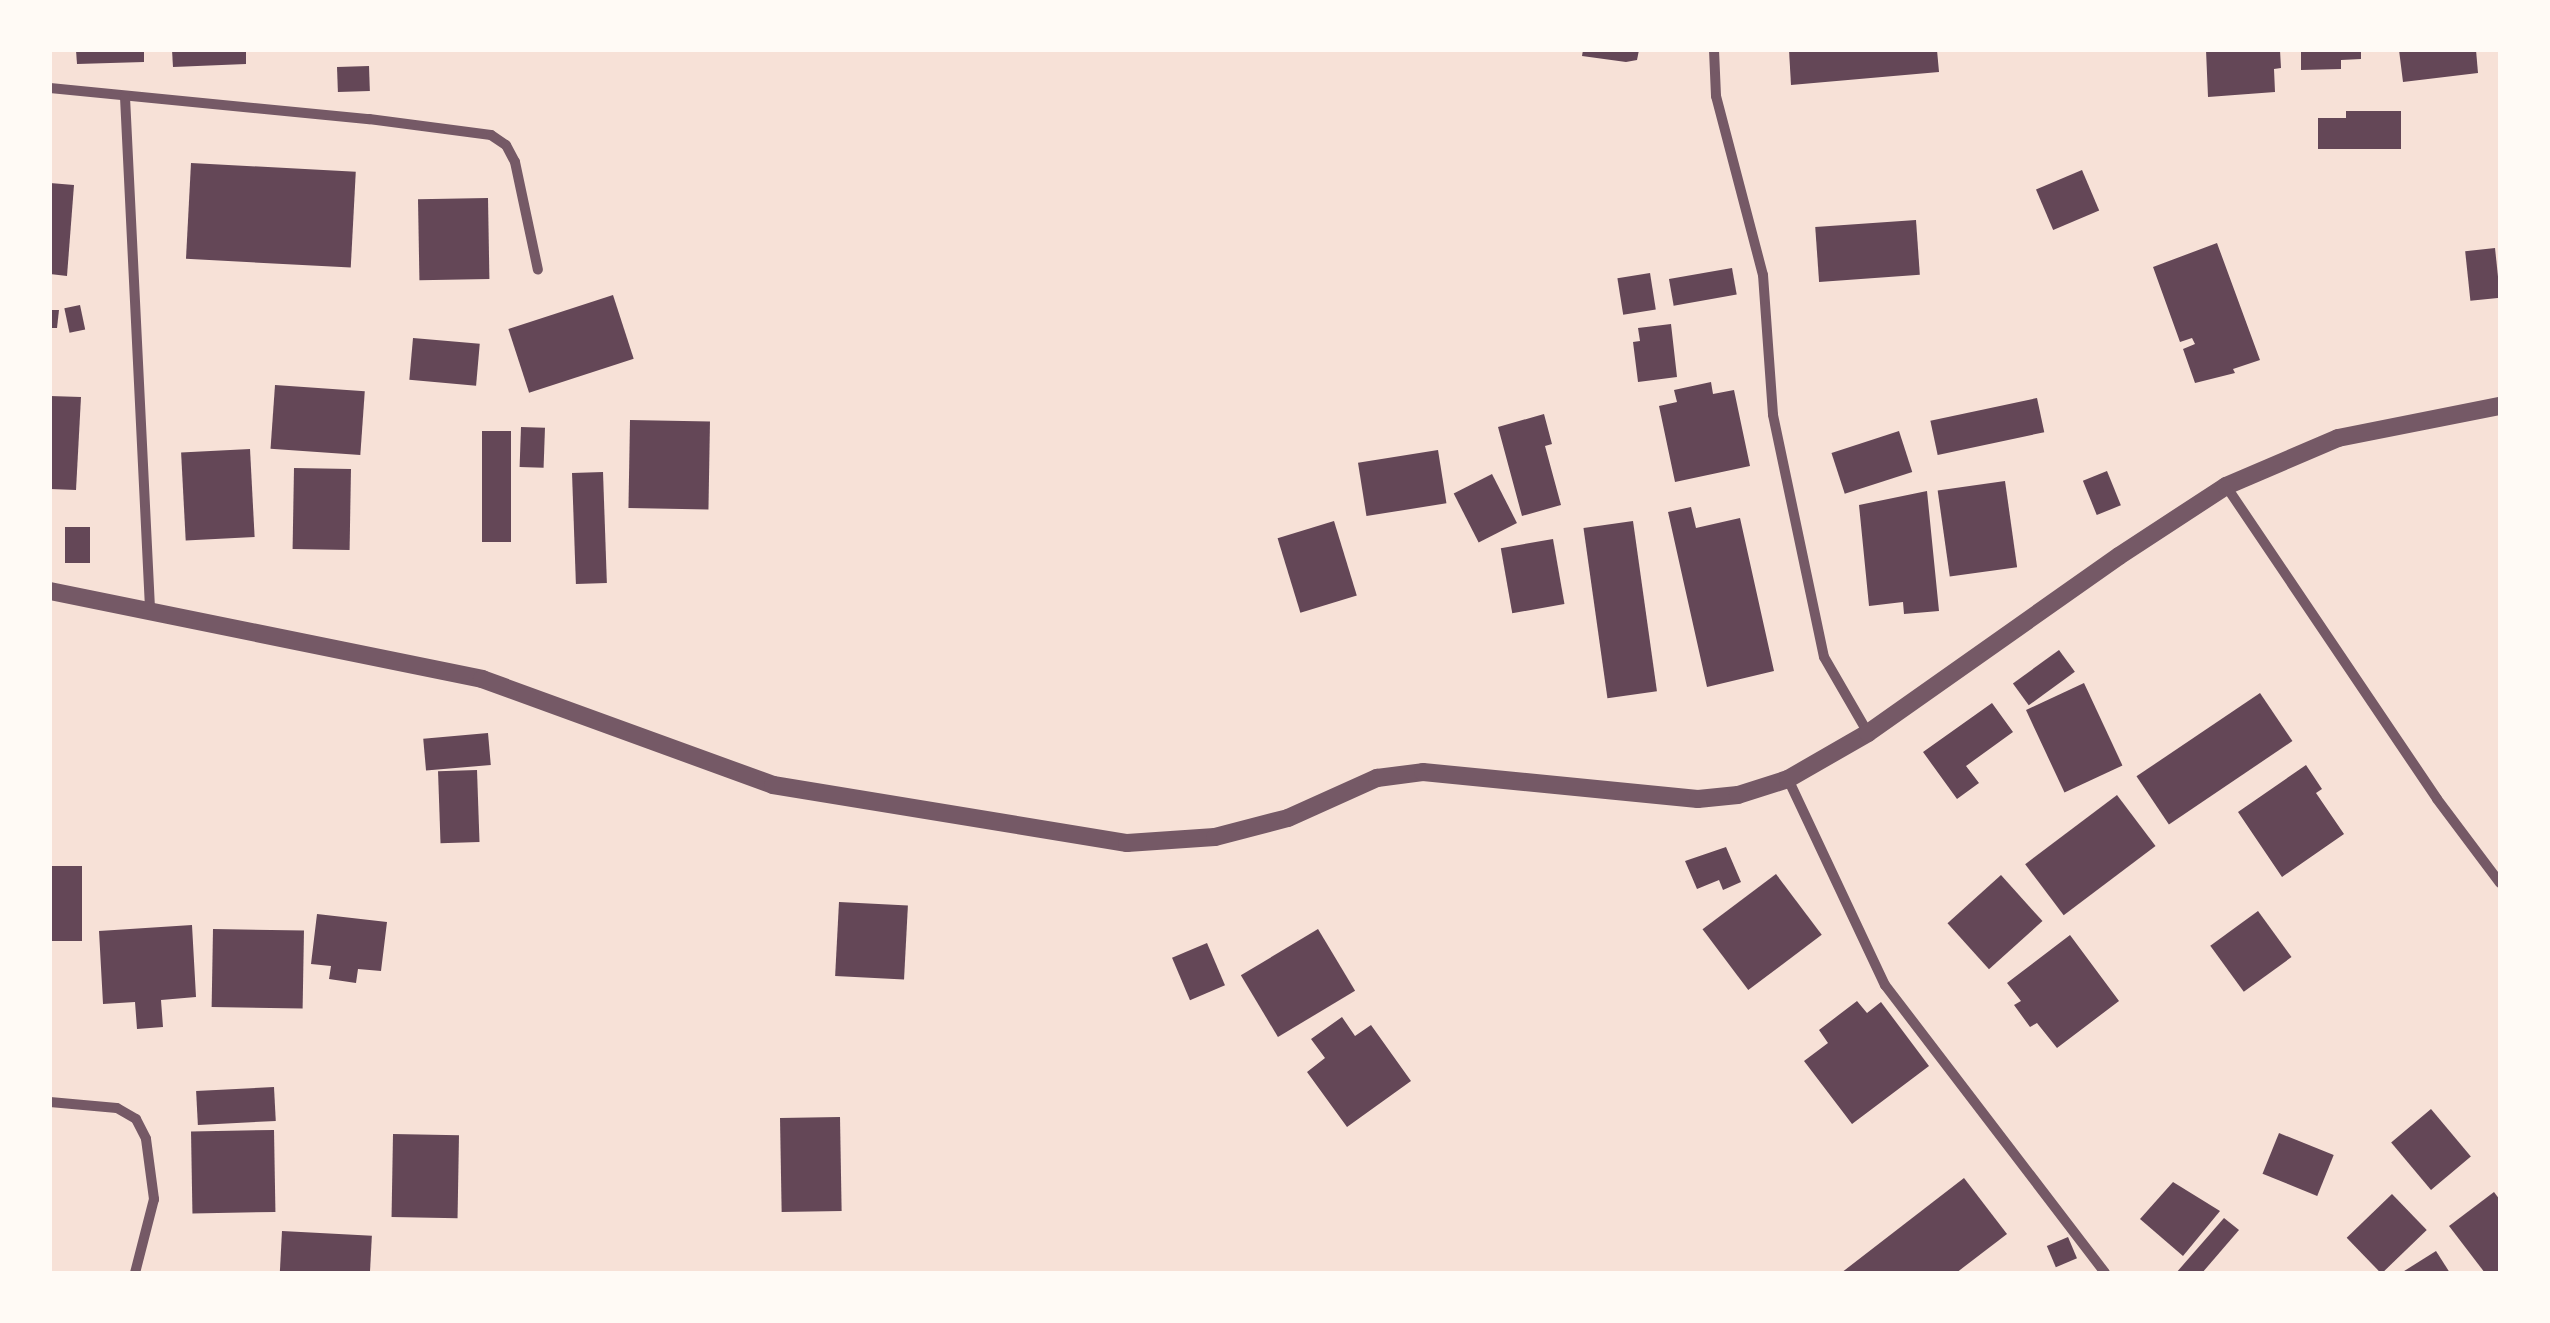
<!DOCTYPE html>
<html>
<head>
<meta charset="utf-8">
<style>
  body { margin:0 }
  #map { position:relative; width:2550px; height:1323px; overflow:hidden; background:#f7e1d7; font-family:Roboto,sans-serif }
  div>[style] { position:absolute }
  .building>* { inset:0; background:#644757; transform-origin:0 0 }
  .minor>* { height:10px; margin:-5px; padding:0 5px; transform-origin:5px; border-radius:5px; background:#755966 }
  .tertiary>* { height:18px; margin:-9px; padding:0 9px; transform-origin:9px; border-radius:9px; background:#755966 }
  span { translate:-50% -50%; white-space:nowrap; text-align:center; line-height:1.15; -webkit-text-stroke:10px #fffaf5; paint-order:stroke }
  .frame { position:absolute; inset:0; border:52px solid #fffaf5; pointer-events:none }
</style>
</head>
<body>
<div id="map">
  <div class="building">
    <div style="clip-path:polygon(76px 50px,144px 50px,144px 62px,77px 64px)"></div>
    <div style="clip-path:polygon(172px 50px,246px 50px,246px 64px,173px 67px)"></div>
    <div style="clip-path:polygon(1583px 50px,1639px 50px,1637px 60px,1626px 62px,1582px 56px)"></div>
    <div style="clip-path:polygon(1789px 50px,1937px 50px,1939px 72px,1791px 85px)"></div>
    <div style="clip-path:polygon(2206px 50px,2280px 50px,2281px 68px,2274px 69px,2275px 92px,2208px 97px)"></div>
    <div style="clip-path:polygon(2301px 50px,2361px 50px,2361px 59px,2341px 60px,2341px 69px,2301px 70px)"></div>
    <div style="clip-path:polygon(2399px 50px,2476px 50px,2478px 73px,2403px 82px)"></div>
    <div style="left:369px;top:66px;width:25px;height:32px;rotate:88deg"></div>
    <div style="clip-path:polygon(2346px 111px,2401px 111px,2401px 149px,2318px 149px,2318px 118px,2346px 118px)"></div>
    <div style="left:191px;top:163px;width:165px;height:96px;rotate:3deg"></div>
    <div style="left:2082px;top:170px;width:44px;height:50px;rotate:67deg"></div>
    <div style="clip-path:polygon(50px 183px,74px 185px,67px 276px,50px 274px)"></div>
    <div style="left:488px;top:198px;width:81px;height:70px;rotate:89deg"></div>
    <div style="left:1916px;top:220px;width:55px;height:101px;rotate:86deg"></div>
    <div style="clip-path:polygon(2217px 243px,2260px 360px,2233px 369px,2235px 373px,2195px 383px,2183px 349px,2195px 344px,2192px 338px,2180px 342px,2153px 267px)"></div>
    <div style="left:2495px;top:248px;width:50px;height:30px;rotate:84deg"></div>
    <div style="left:1732px;top:268px;width:27px;height:64px;rotate:80deg"></div>
    <div style="left:1650px;top:273px;width:37px;height:33px;rotate:81deg"></div>
    <div style="left:613px;top:295px;width:67px;height:110px;rotate:72deg"></div>
    <div style="left:80px;top:305px;width:25px;height:16px;rotate:78deg"></div>
    <div style="clip-path:polygon(50px 310px,59px 310px,57px 328px,50px 328px)"></div>
    <div style="clip-path:polygon(1671px 324px,1677px 377px,1638px 382px,1633px 342px,1640px 341px,1638px 328px)"></div>
    <div style="left:413px;top:338px;width:67px;height:42px;rotate:5deg"></div>
    <div style="clip-path:polygon(1711px 382px,1713px 394px,1734px 390px,1750px 466px,1675px 482px,1659px 406px,1677px 402px,1674px 390px)"></div>
    <div style="left:275px;top:385px;width:90px;height:64px;rotate:4deg"></div>
    <div style="clip-path:polygon(50px 396px,81px 397px,76px 490px,50px 489px)"></div>
    <div style="left:2037px;top:398px;width:35px;height:109px;rotate:78deg"></div>
    <div style="clip-path:polygon(1544px 414px,1552px 444px,1545px 446px,1561px 505px,1522px 516px,1498px 427px)"></div>
    <div style="left:630px;top:420px;width:80px;height:88px;rotate:1deg"></div>
    <div style="left:521px;top:427px;width:24px;height:40px;rotate:2deg"></div>
    <div style="left:482px;top:431px;width:29px;height:111px"></div>
    <div style="left:1899px;top:431px;width:43px;height:71px;rotate:72deg"></div>
    <div style="left:250px;top:449px;width:88px;height:69px;rotate:87deg"></div>
    <div style="left:1438px;top:450px;width:54px;height:81px;rotate:81deg"></div>
    <div style="left:294px;top:468px;width:57px;height:81px;rotate:1deg"></div>
    <div style="left:2107px;top:471px;width:37px;height:26px;rotate:68deg"></div>
    <div style="left:603px;top:472px;width:111px;height:31px;rotate:88deg"></div>
    <div style="left:1492px;top:474px;width:55px;height:43px;rotate:63deg"></div>
    <div style="left:2005px;top:481px;width:87px;height:68px;rotate:82deg"></div>
    <div style="clip-path:polygon(1927px 491px,1939px 611px,1904px 614px,1903px 602px,1869px 606px,1859px 505px)"></div>
    <div style="clip-path:polygon(1691px 507px,1696px 528px,1740px 518px,1774px 671px,1707px 687px,1668px 512px)"></div>
    <div style="left:1334px;top:521px;width:78px;height:59px;rotate:73deg"></div>
    <div style="left:1633px;top:521px;width:172px;height:50px;rotate:82deg"></div>
    <div style="left:65px;top:527px;width:25px;height:36px"></div>
    <div style="left:1553px;top:539px;width:66px;height:53px;rotate:80deg"></div>
    <div style="left:2059px;top:650px;width:27px;height:57px;rotate:54deg"></div>
    <div style="left:2084px;top:683px;width:91px;height:64px;rotate:65deg"></div>
    <div style="left:2260px;top:693px;width:58px;height:149px;rotate:56deg"></div>
    <div style="clip-path:polygon(1992px 703px,2013px 732px,1966px 766px,1979px 783px,1957px 799px,1923px 752px)"></div>
    <div style="left:488px;top:733px;width:32px;height:65px;rotate:85deg"></div>
    <div style="clip-path:polygon(2306px 765px,2322px 789px,2316px 793px,2344px 834px,2282px 877px,2238px 812px)"></div>
    <div style="left:477px;top:770px;width:72px;height:39px;rotate:88deg"></div>
    <div style="left:2117px;top:795px;width:64px;height:115px;rotate:53deg"></div>
    <div style="clip-path:polygon(1726px 847px,1741px 882px,1723px 890px,1719px 880px,1697px 889px,1685px 861px)"></div>
    <div style="left:50px;top:866px;width:32px;height:75px"></div>
    <div style="left:1776px;top:874px;width:76px;height:92px;rotate:53deg"></div>
    <div style="left:2001px;top:875px;width:62px;height:72px;rotate:48deg"></div>
    <div style="left:839px;top:902px;width:69px;height:74px;rotate:3deg"></div>
    <div style="left:2258px;top:911px;width:57px;height:59px;rotate:54deg"></div>
    <div style="clip-path:polygon(317px 914px,387px 922px,381px 971px,358px 969px,356px 983px,329px 979px,331px 966px,311px 964px)"></div>
    <div style="clip-path:polygon(192px 925px,196px 997px,161px 1000px,163px 1027px,137px 1029px,135px 1002px,103px 1004px,99px 931px)"></div>
    <div style="left:213px;top:929px;width:91px;height:78px;rotate:1deg"></div>
    <div style="left:1318px;top:929px;width:72px;height:90px;rotate:59deg"></div>
    <div style="clip-path:polygon(2070px 935px,2119px 1001px,2057px 1048px,2037px 1023px,2030px 1027px,2014px 1005px,2021px 1001px,2007px 983px)"></div>
    <div style="left:1207px;top:943px;width:46px;height:38px;rotate:67deg"></div>
    <div style="clip-path:polygon(1857px 1001px,1867px 1013px,1881px 1002px,1929px 1066px,1852px 1124px,1804px 1061px,1828px 1043px,1819px 1030px)"></div>
    <div style="clip-path:polygon(1342px 1017px,1355px 1036px,1371px 1025px,1411px 1081px,1347px 1127px,1307px 1072px,1325px 1058px,1311px 1039px)"></div>
    <div style="left:274px;top:1087px;width:34px;height:78px;rotate:87deg"></div>
    <div style="left:2431px;top:1109px;width:62px;height:52px;rotate:50deg"></div>
    <div style="left:840px;top:1117px;width:94px;height:60px;rotate:89deg"></div>
    <div style="left:274px;top:1130px;width:82px;height:83px;rotate:89deg"></div>
    <div style="left:2279px;top:1133px;width:59px;height:44px;rotate:22deg"></div>
    <div style="left:393px;top:1134px;width:66px;height:83px;rotate:1deg"></div>
    <div style="clip-path:polygon(1964px 1178px,2007px 1234px,1956px 1273px,1841px 1273px)"></div>
    <div style="clip-path:polygon(2173px 1182px,2220px 1211px,2183px 1256px,2140px 1219px)"></div>
    <div style="clip-path:polygon(2494px 1192px,2500px 1200px,2500px 1273px,2485px 1273px,2449px 1226px)"></div>
    <div style="left:2392px;top:1194px;width:50px;height:63px;rotate:46deg"></div>
    <div style="clip-path:polygon(2224px 1218px,2239px 1230px,2202px 1273px,2176px 1273px)"></div>
    <div style="left:282px;top:1231px;width:90px;height:42px;rotate:3deg"></div>
    <div style="left:2068px;top:1237px;width:23px;height:23px;rotate:67deg"></div>
    <div style="clip-path:polygon(2436px 1251px,2450px 1273px,2401px 1273px)"></div>
  </div>
  <div class="minor">
    <div style="left:1714px;top:50px;width:46px;rotate:87.5deg"></div>
    <div style="left:1716px;top:96px;width:185px;rotate:75.3deg"></div>
    <div style="left:1763px;top:275px;width:140px;rotate:85.9deg"></div>
    <div style="left:1773px;top:415px;width:247px;rotate:78.1deg"></div>
    <div style="left:1824px;top:657px;width:88px;rotate:59.9deg"></div>
    <div style="left:50px;top:88px;width:321px;rotate:5.6deg"></div>
    <div style="left:369px;top:119px;width:123px;rotate:7.5deg"></div>
    <div style="left:491px;top:135px;width:18px;rotate:34deg"></div>
    <div style="left:506px;top:145px;width:19px;rotate:62deg"></div>
    <div style="left:515px;top:162px;width:110px;rotate:78deg"></div>
    <div style="left:125px;top:97px;width:512px;rotate:87.2deg"></div>
    <div style="left:2226px;top:486px;width:377px;rotate:56deg"></div>
    <div style="left:2437px;top:799px;width:105px;rotate:53.1deg"></div>
    <div style="left:1788px;top:779px;width:228px;rotate:64.8deg"></div>
    <div style="left:1885px;top:985px;width:362px;rotate:52.6deg"></div>
    <div style="left:50px;top:1102px;width:67px;rotate:5.1deg"></div>
    <div style="left:117px;top:1108px;width:22px;rotate:30deg"></div>
    <div style="left:136px;top:1119px;width:22px;rotate:63deg"></div>
    <div style="left:146px;top:1139px;width:61px;rotate:82.4deg"></div>
    <div style="left:154px;top:1199px;width:76px;rotate:104.4deg"></div>
  </div>
  <div class="tertiary">
    <div style="left:50px;top:591px;width:441px;rotate:11.5deg"></div>
    <div style="left:482px;top:679px;width:310px;rotate:20deg"></div>
    <div style="left:773px;top:785px;width:359px;rotate:9.3deg"></div>
    <div style="left:1127px;top:843px;width:88px;rotate:-3.9deg"></div>
    <div style="left:1215px;top:837px;width:75px;rotate:-14.6deg"></div>
    <div style="left:1288px;top:818px;width:98px;rotate:-24.2deg"></div>
    <div style="left:1377px;top:778px;width:46px;rotate:-7.4deg"></div>
    <div style="left:1423px;top:772px;width:276px;rotate:5.6deg"></div>
    <div style="left:1698px;top:799px;width:40px;rotate:-5.7deg"></div>
    <div style="left:1738px;top:795px;width:52px;rotate:-17.7deg"></div>
    <div style="left:1788px;top:779px;width:92px;rotate:-29.9deg"></div>
    <div style="left:1868px;top:733px;width:307px;rotate:-35.2deg"></div>
    <div style="left:2119px;top:556px;width:128px;rotate:-33.2deg"></div>
    <div style="left:2226px;top:486px;width:122px;rotate:-23.2deg"></div>
    <div style="left:2338px;top:438px;width:165px;rotate:-11.2deg"></div>
  </div>
  <div class="frame"></div>
</div>
</body>
</html>
